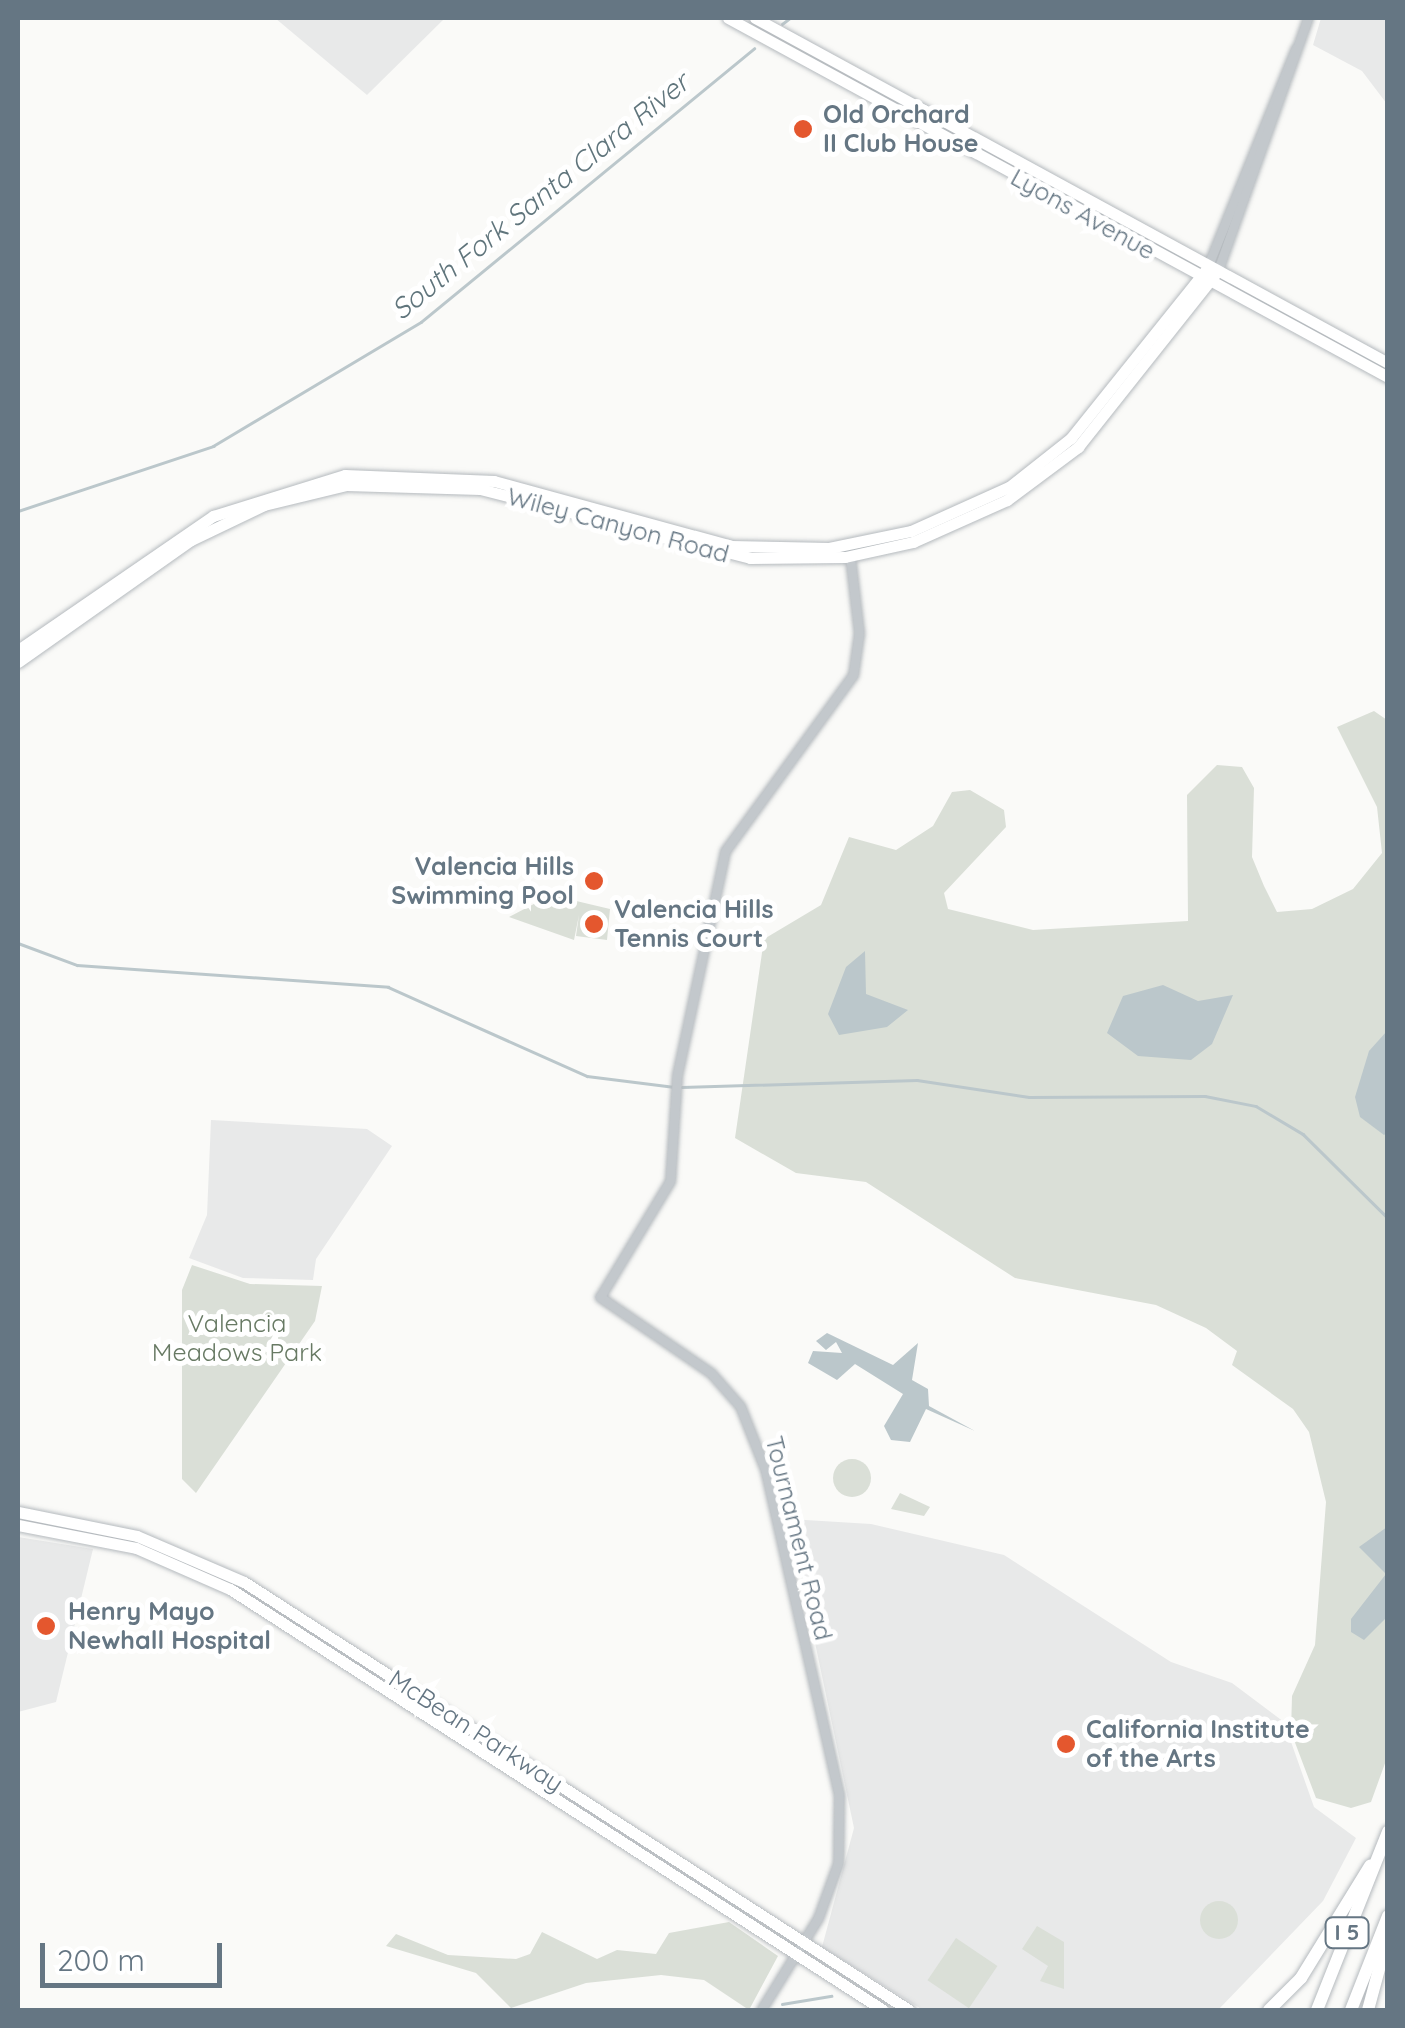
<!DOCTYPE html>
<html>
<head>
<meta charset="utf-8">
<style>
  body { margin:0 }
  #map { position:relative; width:1405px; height:2028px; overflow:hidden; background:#fafaf8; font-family:Quicksand,sans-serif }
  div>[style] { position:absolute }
  .built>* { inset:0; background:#e8e9e9 }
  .green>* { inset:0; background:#dadfd7; transform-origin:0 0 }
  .round { border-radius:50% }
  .water>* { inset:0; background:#bbc7cb }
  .stream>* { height:2.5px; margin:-1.25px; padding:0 1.25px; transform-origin:1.25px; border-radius:1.25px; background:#bbc7cb }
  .roads { filter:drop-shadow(0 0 2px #b5babe) drop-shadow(0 0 2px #b5babe) }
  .minor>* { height:9px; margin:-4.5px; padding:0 4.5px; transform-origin:4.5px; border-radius:4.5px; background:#c3c8cc }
  .major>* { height:11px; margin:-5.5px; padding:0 5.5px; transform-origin:5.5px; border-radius:5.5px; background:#fff }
  .highway>* { height:12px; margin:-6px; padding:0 6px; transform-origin:6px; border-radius:6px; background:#fff }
  .dots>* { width:28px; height:28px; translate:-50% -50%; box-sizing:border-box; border:5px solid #fff; border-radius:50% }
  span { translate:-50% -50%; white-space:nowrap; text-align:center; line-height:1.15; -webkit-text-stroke:10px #fff; paint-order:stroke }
  .shield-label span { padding:2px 8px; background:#fff; border:2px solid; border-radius:8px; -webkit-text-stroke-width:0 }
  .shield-label { font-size:22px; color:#657683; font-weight:700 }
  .poi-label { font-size:25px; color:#657683; font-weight:700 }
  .left { translate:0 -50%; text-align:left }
  .right { translate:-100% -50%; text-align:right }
  .street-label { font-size:25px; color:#657683 }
  .park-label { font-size:25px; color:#687a64 }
  .water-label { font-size:28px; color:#60757c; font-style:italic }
  .frame { position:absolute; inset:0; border:20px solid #657683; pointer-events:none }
  .scale { position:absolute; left:40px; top:1943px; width:182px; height:45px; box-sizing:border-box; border:5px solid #657683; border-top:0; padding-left:12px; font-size:30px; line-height:35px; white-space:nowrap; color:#657683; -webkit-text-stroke:8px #fff; paint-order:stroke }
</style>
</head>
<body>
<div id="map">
  <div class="built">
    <div style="clip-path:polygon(275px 18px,445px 18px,367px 95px)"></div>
    <div style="clip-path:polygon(1321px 18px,1387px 18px,1387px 104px,1362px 71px,1313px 45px)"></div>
    <div style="clip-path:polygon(211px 1120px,367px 1129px,392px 1146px,316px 1259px,313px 1280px,243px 1278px,189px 1258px,207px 1215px)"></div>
    <div style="clip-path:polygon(789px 1519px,871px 1524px,1004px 1555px,1171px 1662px,1232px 1683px,1284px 1722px,1314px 1807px,1356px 1838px,1323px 1901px,1218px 2010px,923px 2010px,822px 1947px,854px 1828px)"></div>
    <div style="clip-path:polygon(18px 1537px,93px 1549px,56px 1702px,18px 1712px)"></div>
  </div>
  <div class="green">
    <div style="clip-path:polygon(1374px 711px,1387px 720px,1388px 1755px,1371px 1802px,1351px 1808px,1316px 1798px,1291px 1732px,1292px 1696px,1315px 1645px,1326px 1502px,1309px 1432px,1293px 1409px,1232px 1365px,1237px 1351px,1206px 1328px,1156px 1305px,1015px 1278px,866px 1182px,796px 1173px,735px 1138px,764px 939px,821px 905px,849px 837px,896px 850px,933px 826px,952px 792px,970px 790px,1004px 810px,1006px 827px,944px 893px,948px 909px,1033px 930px,1188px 921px,1187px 795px,1217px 765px,1242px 767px,1254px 788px,1252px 857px,1264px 886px,1277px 912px,1312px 909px,1353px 889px,1382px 853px,1377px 807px,1337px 727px)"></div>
    <div style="clip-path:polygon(551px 895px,610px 909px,607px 940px,576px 936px,579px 915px,574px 940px,509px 917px)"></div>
    <div style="clip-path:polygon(192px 1265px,250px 1284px,322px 1286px,315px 1321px,196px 1493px,182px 1479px,182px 1290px)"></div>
    <div class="round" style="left:833px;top:1459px;width:38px;height:38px"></div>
    <div style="clip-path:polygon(900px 1493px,930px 1507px,924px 1516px,891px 1509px)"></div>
    <div class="round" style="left:1200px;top:1901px;width:38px;height:38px"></div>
    <div style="clip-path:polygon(729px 1922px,778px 1956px,749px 2010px,704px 1980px,661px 1975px,586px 1983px,511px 2008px,476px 1973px,386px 1946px,396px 1934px,448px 1955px,516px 1959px,530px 1954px,542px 1932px,597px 1959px,617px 1950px,656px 1954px,669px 1933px)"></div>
    <div style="clip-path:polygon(1037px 1926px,1064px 1942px,1064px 1989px,1040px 1981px,1048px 1966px,1022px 1949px)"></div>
    <div style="left:956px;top:1938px;width:50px;height:51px;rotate:34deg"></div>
  </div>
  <div class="water">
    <div style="clip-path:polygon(865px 951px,866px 994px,908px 1010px,887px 1027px,839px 1035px,828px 1014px,846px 967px)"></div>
    <div style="clip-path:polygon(1163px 985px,1198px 1001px,1233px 995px,1212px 1044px,1191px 1060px,1138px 1056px,1107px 1033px,1123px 996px)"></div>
    <div style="clip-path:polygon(1387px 1031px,1388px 1132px,1384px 1135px,1360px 1117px,1355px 1097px,1369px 1051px)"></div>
    <div style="clip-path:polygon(827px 1333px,893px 1365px,918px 1343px,912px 1380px,928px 1389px,929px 1406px,975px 1431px,926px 1409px,910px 1442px,891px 1440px,884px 1426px,903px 1394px,855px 1364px,837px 1380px,808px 1363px,813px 1351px,842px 1353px,836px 1342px,826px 1350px,816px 1341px)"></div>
    <div style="clip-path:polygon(1387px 1527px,1387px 1617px,1364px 1640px,1351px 1632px,1351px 1619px,1386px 1574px,1359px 1547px)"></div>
  </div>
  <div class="stream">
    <div style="left:782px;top:24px;width:10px;rotate:-37deg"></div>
    <div style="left:18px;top:511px;width:206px;rotate:-18.4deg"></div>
    <div style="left:213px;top:446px;width:242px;rotate:-30.8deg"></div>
    <div style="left:421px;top:322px;width:431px;rotate:-39.4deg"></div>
    <div style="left:18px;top:943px;width:63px;rotate:20.4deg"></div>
    <div style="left:77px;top:965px;width:312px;rotate:4deg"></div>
    <div style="left:388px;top:987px;width:218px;rotate:24.1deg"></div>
    <div style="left:587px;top:1076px;width:88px;rotate:7.2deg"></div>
    <div style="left:682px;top:1087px;width:235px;rotate:-1.7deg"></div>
    <div style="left:917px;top:1080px;width:113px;rotate:8.6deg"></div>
    <div style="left:1029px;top:1097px;width:176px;rotate:-0.3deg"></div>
    <div style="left:1205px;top:1096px;width:52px;rotate:11.1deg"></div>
    <div style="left:1256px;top:1106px;width:55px;rotate:30.8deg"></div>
    <div style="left:1303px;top:1134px;width:120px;rotate:44.7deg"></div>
    <div style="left:782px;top:2004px;width:50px;rotate:-9.3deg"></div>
  </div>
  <div class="roads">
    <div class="minor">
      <div style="left:1207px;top:268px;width:237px;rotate:-68deg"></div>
      <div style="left:1217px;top:273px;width:271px;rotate:-70.4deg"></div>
      <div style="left:761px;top:2010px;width:108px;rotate:-58.2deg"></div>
      <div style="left:818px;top:1918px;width:59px;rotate:-70deg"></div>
      <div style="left:838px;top:1863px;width:68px;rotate:-89.2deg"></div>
      <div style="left:839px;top:1795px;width:82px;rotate:-102.7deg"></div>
      <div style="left:821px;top:1715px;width:252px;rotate:-102.8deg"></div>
      <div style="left:765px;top:1469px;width:68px;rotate:-111.6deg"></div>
      <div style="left:740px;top:1406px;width:44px;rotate:-131.3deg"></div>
      <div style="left:711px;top:1373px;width:135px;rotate:-145.6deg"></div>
      <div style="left:600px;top:1297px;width:135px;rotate:-58.9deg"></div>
      <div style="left:670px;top:1181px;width:106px;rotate:-86.2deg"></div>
      <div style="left:677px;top:1075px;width:229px;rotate:-77.9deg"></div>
      <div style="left:725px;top:851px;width:218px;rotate:-54deg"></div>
      <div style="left:853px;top:675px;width:42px;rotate:-81.9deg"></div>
      <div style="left:859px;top:633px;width:78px;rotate:-96.7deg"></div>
    </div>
    <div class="major">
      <div style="left:728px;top:18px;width:751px;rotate:28.54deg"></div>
      <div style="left:755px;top:18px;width:721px;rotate:28.59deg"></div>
      <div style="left:18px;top:650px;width:237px;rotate:-34.5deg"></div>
      <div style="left:213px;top:516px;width:138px;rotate:-17.3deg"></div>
      <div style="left:345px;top:475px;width:149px;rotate:2.3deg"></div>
      <div style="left:494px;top:481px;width:246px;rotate:15.3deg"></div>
      <div style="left:731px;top:546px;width:98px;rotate:1.2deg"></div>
      <div style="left:829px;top:548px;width:84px;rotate:-11.7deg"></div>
      <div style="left:911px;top:531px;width:107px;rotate:-24.2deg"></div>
      <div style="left:1009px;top:487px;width:79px;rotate:-38.3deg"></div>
      <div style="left:1071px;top:438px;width:218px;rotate:-51.3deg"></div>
      <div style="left:18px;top:662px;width:212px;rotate:-35.2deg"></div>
      <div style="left:191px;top:540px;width:81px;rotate:-25.6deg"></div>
      <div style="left:264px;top:505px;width:84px;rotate:-13.7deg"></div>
      <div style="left:346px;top:485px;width:134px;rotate:1.7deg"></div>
      <div style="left:480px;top:489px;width:279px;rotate:14.3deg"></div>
      <div style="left:750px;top:558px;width:95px;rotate:-0.6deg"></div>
      <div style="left:845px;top:557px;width:70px;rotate:-12.4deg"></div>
      <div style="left:913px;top:542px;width:103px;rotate:-24.1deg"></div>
      <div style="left:1007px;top:500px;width:89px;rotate:-36.7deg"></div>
      <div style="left:1078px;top:447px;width:222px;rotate:-51.6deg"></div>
      <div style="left:18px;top:1512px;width:121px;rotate:11.4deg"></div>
      <div style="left:137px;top:1536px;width:116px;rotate:23.3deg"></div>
      <div style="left:244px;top:1582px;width:791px;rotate:32.77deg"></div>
      <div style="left:18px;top:1525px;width:120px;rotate:11deg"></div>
      <div style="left:136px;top:1548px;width:103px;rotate:23.6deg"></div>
      <div style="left:230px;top:1589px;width:777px;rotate:32.81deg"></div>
    </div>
    <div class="highway">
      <div style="left:1269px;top:2010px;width:45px;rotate:-45deg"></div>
      <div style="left:1301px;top:1978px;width:132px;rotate:-58.4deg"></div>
      <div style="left:1317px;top:2010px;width:192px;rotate:-68.3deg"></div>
      <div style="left:1351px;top:2010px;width:101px;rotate:-68.5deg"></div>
      <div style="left:1368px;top:2010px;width:77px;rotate:-74.9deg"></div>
    </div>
  </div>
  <div class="dots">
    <div style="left:803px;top:129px;background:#e4572e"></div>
    <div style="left:594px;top:881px;background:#e4572e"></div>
    <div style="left:594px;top:924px;background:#e4572e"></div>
    <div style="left:46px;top:1626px;background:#e4572e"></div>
    <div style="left:1066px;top:1744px;background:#e4572e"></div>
  </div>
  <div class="shield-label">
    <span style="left:1347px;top:1933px">I 5</span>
  </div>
  <div class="poi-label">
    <span class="left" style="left:823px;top:129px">Old Orchard<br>II Club House</span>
    <span class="right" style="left:574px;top:881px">Valencia Hills<br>Swimming Pool</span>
    <span class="left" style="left:614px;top:924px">Valencia Hills<br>Tennis Court</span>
    <span class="left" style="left:68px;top:1626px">Henry Mayo<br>Newhall Hospital</span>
    <span class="left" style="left:1086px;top:1744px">California Institute<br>of the Arts</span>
  </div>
  <div class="street-label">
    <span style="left:1083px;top:214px;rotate:29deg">Lyons Avenue</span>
    <span style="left:618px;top:525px;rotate:15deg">Wiley Canyon Road</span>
    <span style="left:799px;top:1538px;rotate:76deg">Tournament Road</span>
    <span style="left:476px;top:1731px;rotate:33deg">McBean Parkway</span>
  </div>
  <div class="park-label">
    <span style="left:237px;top:1338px">Valencia<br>Meadows Park</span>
  </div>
  <div class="water-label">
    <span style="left:540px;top:196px;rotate:-39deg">South Fork Santa Clara River</span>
  </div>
  <div class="frame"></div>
  <div class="scale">200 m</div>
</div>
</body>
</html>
